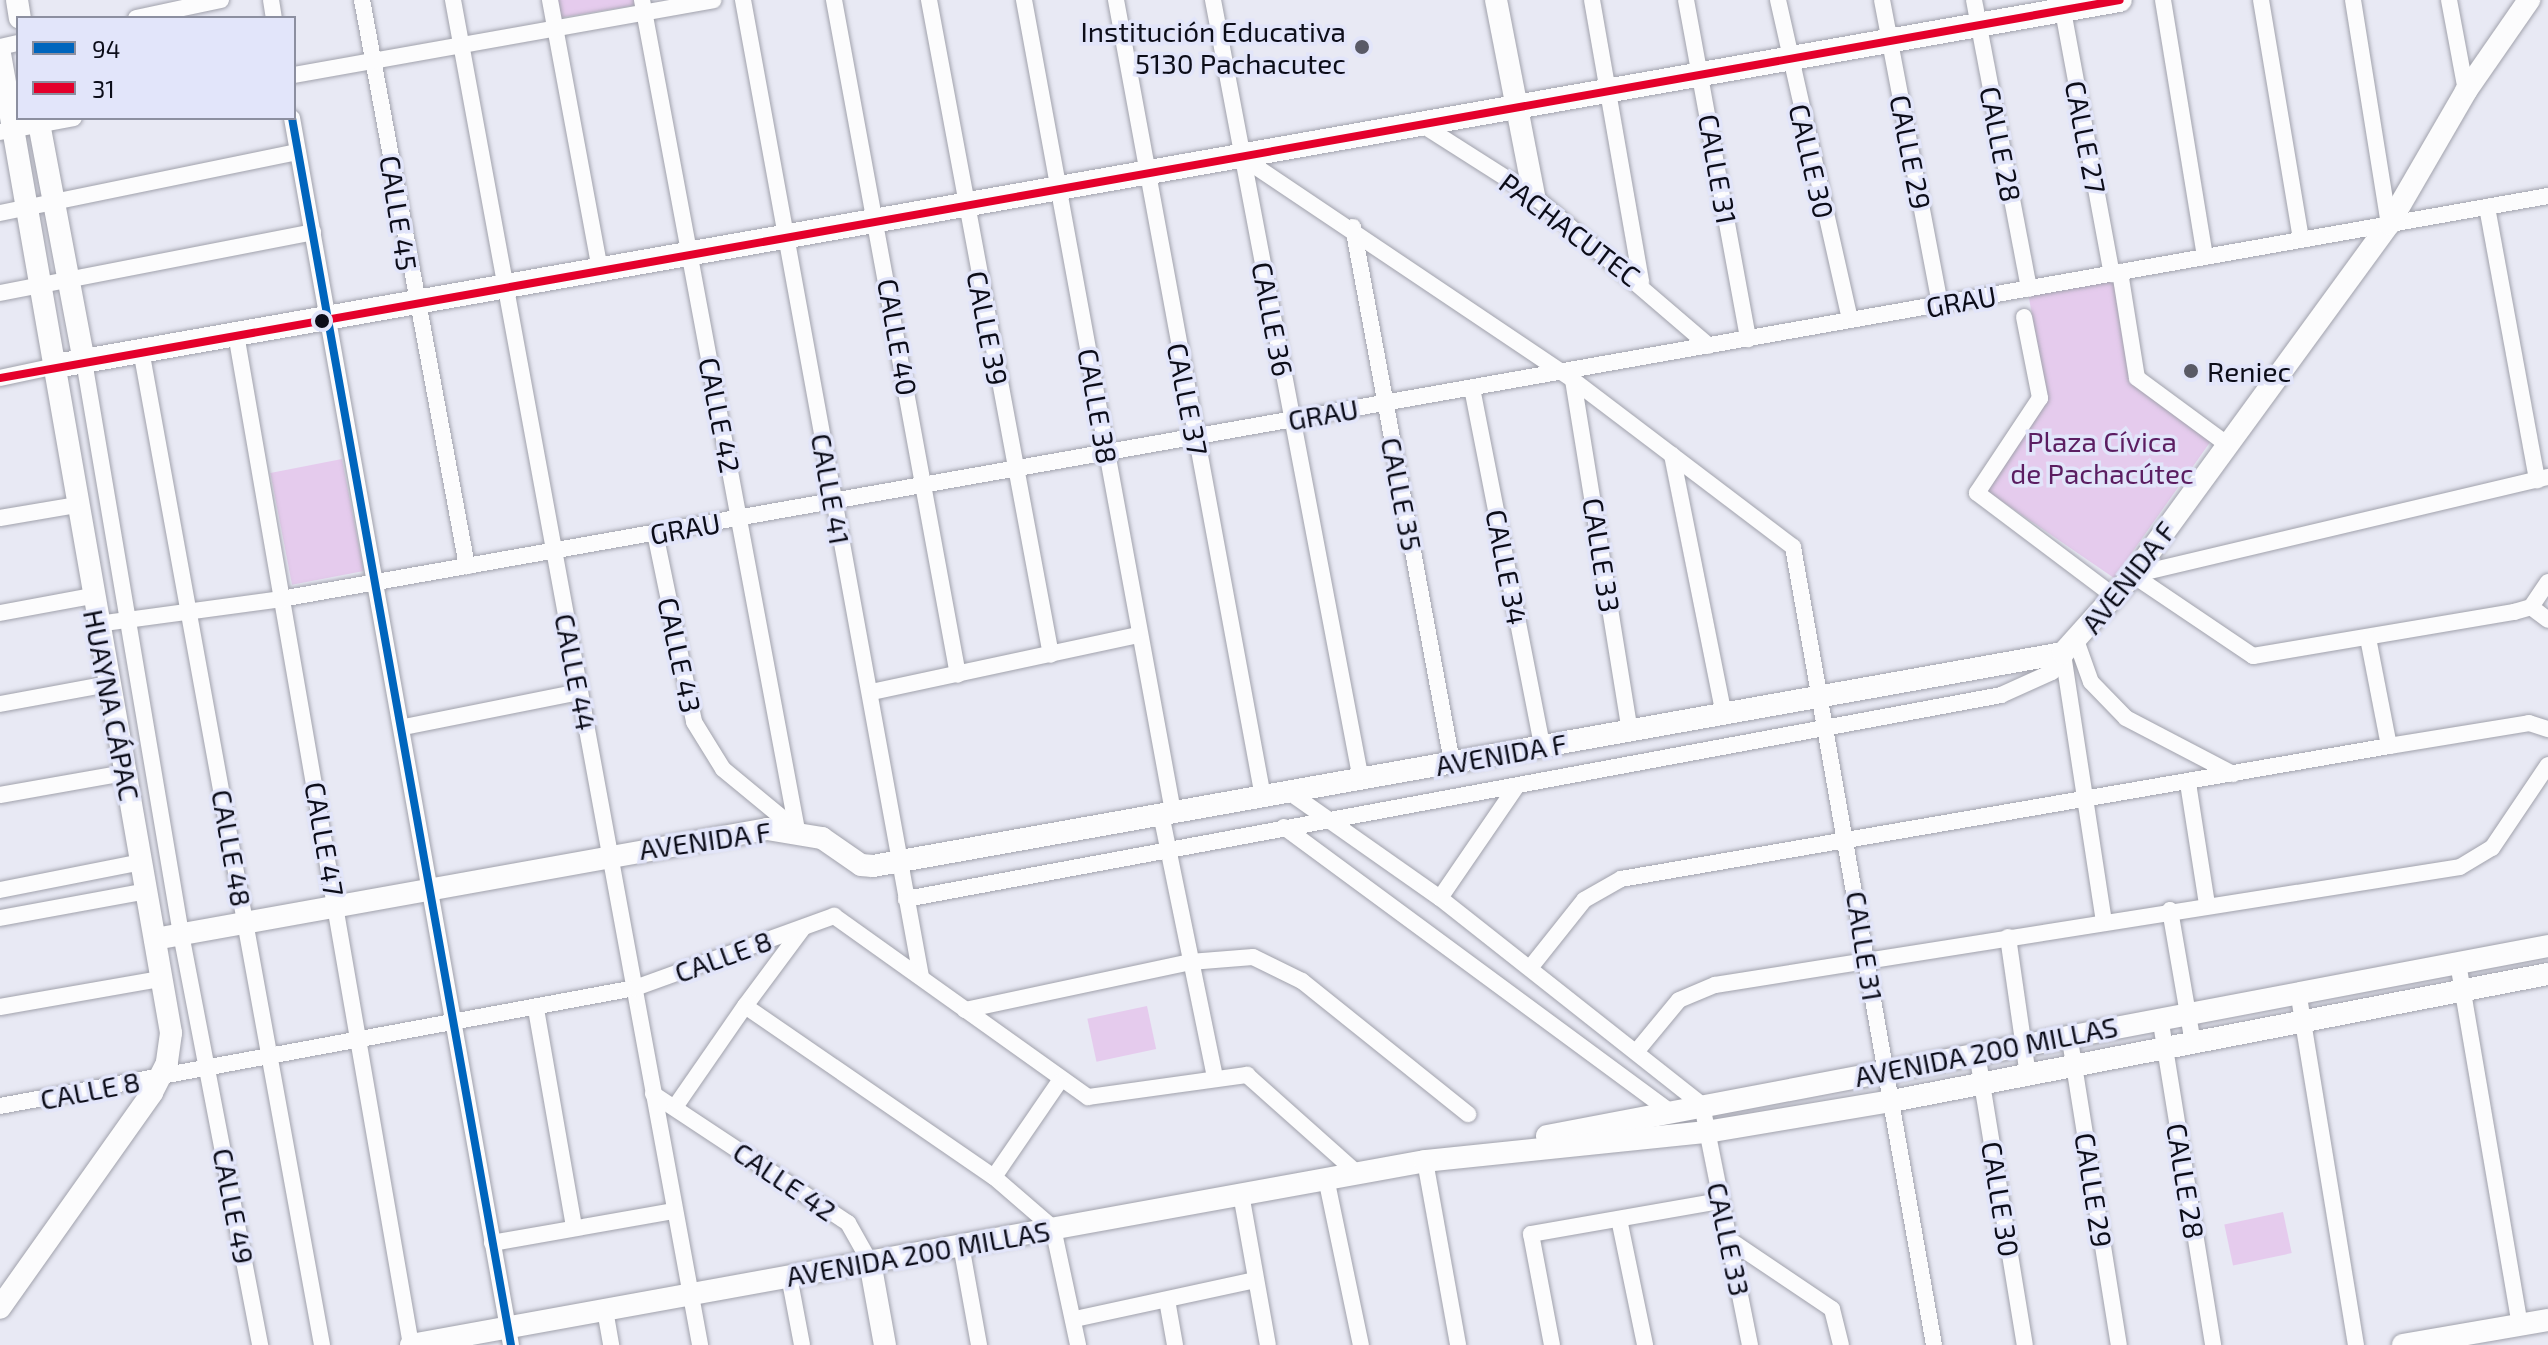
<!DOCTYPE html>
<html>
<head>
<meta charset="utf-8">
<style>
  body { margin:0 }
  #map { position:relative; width:2548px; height:1345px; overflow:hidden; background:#e8e9f4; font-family:"Exo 2",sans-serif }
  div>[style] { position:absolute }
  .green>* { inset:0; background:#e5cbed; transform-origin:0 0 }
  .roads { filter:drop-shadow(0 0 2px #a1a2ac) drop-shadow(0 0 2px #a1a2ac) }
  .street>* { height:16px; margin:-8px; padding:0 8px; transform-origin:8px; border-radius:8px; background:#fcfcfd }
  .secondary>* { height:22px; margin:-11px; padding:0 11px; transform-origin:11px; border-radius:11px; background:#fcfcfd }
  .primary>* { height:24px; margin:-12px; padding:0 12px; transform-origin:12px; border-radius:12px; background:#fcfcfd }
  .bus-1>* { height:8px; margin:-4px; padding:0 4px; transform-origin:4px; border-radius:4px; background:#0065bd }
  .bus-2>* { height:8px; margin:-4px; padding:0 4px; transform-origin:4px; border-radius:4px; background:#e4002b }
  .dots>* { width:22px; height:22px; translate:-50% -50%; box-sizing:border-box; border:4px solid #e2e5fa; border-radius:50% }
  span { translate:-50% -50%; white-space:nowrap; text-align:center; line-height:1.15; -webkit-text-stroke:7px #e2e5fa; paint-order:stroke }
  .poi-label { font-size:28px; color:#0c0d19 }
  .right { translate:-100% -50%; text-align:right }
  .left { translate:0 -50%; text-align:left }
  .street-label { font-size:28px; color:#0c0d19 }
  .park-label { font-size:28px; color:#5b1d61 }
  .legend { position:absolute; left:16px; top:16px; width:280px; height:104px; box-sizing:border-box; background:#e2e5fa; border:2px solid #8c8fa0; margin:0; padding:10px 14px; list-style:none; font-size:24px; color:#0c0d19 }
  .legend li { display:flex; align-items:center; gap:16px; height:40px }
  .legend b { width:40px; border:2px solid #8c8fa0 }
</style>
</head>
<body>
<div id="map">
  <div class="green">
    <div style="clip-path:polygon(556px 0,635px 0,636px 5px,559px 18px)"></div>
    <div style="clip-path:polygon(2115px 278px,2134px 382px,2213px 438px,2114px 578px,1984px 489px,2047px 395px,2028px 293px)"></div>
    <div style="left:342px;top:459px;width:114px;height:73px;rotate:79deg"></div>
    <div style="left:1147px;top:1006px;width:44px;height:61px;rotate:78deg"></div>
    <div style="left:2283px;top:1212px;width:42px;height:60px;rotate:78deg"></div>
  </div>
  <div class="roads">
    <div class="street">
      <div style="left:271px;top:0;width:18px;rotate:81deg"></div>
      <div style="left:362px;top:0;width:576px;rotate:79.49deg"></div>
      <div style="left:453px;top:0;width:1367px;rotate:79.59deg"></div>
      <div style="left:550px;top:0;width:274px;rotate:79.5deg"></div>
      <div style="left:642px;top:0;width:844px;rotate:79.42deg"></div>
      <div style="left:743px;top:0;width:993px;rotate:79.67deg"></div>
      <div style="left:834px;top:0;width:686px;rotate:79.59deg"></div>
      <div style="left:929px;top:0;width:666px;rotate:79.45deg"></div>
      <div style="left:1024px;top:0;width:826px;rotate:79.6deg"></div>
      <div style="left:1116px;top:0;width:810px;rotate:79.55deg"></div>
      <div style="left:1213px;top:0;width:794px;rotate:79.26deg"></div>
      <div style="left:1592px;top:0;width:286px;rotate:80.1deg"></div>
      <div style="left:1686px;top:0;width:345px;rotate:79.6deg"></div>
      <div style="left:1778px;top:0;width:328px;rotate:77.3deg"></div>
      <div style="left:1882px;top:0;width:309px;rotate:79.2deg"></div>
      <div style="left:1974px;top:0;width:294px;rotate:79.2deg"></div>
      <div style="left:2061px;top:0;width:279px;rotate:79.5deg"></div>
      <div style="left:2163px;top:0;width:260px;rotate:80.7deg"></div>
      <div style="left:2261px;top:0;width:243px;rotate:80.5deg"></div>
      <div style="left:2353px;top:0;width:227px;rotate:80.9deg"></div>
      <div style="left:2449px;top:0;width:93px;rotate:79.4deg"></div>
      <div style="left:136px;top:18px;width:87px;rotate:-12deg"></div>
      <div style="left:0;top:47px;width:18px;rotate:-13deg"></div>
      <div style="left:294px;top:75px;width:426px;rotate:-10.1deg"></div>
      <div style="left:292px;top:118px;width:1246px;rotate:79.88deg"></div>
      <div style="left:1421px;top:124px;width:134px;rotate:32.5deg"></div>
      <div style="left:1534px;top:196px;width:230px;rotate:40.6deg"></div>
      <div style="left:0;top:132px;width:75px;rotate:-10.7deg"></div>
      <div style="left:1240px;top:156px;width:401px;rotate:33.9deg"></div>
      <div style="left:1573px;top:380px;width:276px;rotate:37.2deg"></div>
      <div style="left:1793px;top:547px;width:810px;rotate:79.98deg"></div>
      <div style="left:2487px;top:207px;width:278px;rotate:79.6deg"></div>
      <div style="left:0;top:213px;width:304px;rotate:-11.6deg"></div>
      <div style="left:1353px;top:227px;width:544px;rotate:79.52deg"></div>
      <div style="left:2120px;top:272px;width:107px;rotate:80.9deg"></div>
      <div style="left:2137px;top:378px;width:113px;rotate:36.4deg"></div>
      <div style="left:0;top:293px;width:319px;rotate:-11deg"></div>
      <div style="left:2024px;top:317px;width:83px;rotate:78.8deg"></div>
      <div style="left:2040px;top:398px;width:114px;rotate:123.6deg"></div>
      <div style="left:1977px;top:493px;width:173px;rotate:37deg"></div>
      <div style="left:236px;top:334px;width:1026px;rotate:80.18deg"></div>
      <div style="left:141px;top:350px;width:1011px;rotate:79.69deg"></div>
      <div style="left:84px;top:361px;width:581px;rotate:80.39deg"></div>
      <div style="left:181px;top:934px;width:419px;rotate:79.1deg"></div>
      <div style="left:0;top:378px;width:57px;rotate:-12.1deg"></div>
      <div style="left:1573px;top:380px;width:355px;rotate:80.8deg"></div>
      <div style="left:1472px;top:388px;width:365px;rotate:78.9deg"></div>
      <div style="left:1672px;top:455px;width:265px;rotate:78.7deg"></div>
      <div style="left:0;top:518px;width:77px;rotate:-9.7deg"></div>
      <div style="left:655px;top:533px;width:193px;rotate:78.3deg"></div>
      <div style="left:694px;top:722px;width:55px;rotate:58.3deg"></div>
      <div style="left:723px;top:769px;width:96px;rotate:39.5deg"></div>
      <div style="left:2133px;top:575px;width:145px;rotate:34deg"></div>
      <div style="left:2253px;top:656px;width:265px;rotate:-9.6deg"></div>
      <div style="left:2514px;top:612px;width:18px;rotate:-16deg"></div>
      <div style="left:2531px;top:607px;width:30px;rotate:-56deg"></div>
      <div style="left:2133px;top:575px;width:426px;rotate:-13.3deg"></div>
      <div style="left:2531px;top:607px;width:21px;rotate:37deg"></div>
      <div style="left:0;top:613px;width:94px;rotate:-10.5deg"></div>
      <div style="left:97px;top:624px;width:186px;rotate:-7.7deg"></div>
      <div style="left:281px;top:599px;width:2303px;rotate:-10.08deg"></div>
      <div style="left:2368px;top:638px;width:110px;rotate:79deg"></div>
      <div style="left:2077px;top:643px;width:41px;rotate:70.3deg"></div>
      <div style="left:2091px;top:682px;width:50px;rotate:45.8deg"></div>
      <div style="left:2126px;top:718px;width:121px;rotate:27.6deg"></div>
      <div style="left:2063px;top:654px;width:270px;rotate:81.3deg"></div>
      <div style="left:872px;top:692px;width:273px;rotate:-12.1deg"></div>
      <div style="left:0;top:704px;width:111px;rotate:-10.4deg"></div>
      <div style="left:404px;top:727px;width:178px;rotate:-11.3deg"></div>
      <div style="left:2188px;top:783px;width:122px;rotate:81.1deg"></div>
      <div style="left:1289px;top:792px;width:184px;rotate:35.1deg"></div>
      <div style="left:1440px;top:898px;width:334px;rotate:38.3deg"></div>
      <div style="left:1702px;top:1105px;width:245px;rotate:78.7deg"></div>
      <div style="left:0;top:795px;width:127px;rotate:-10deg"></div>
      <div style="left:1161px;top:814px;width:269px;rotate:78.4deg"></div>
      <div style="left:1284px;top:827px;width:478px;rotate:36.4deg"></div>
      <div style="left:0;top:890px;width:145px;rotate:-11.2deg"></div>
      <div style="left:1440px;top:898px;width:135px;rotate:-55.6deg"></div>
      <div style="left:906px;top:899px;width:1114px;rotate:-10.55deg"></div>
      <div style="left:2001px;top:695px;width:56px;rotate:-24.3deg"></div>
      <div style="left:2052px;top:672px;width:22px;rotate:-60deg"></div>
      <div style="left:2170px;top:910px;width:135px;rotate:80.2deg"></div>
      <div style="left:0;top:918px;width:149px;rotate:-10.4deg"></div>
      <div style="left:803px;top:928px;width:97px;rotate:126.6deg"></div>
      <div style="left:745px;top:1006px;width:302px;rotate:34.5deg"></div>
      <div style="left:994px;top:1177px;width:78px;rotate:40.8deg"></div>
      <div style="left:1053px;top:1228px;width:120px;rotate:77.9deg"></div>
      <div style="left:2008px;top:937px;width:140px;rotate:81.8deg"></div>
      <div style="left:2458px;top:963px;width:366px;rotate:80.3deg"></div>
      <div style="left:1530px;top:968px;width:87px;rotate:-51.5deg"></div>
      <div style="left:1584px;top:900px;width:43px;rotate:-29.6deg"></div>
      <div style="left:1621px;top:879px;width:779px;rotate:-9.82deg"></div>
      <div style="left:2389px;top:746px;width:142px;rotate:-9.3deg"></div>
      <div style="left:2529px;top:723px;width:20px;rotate:18deg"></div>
      <div style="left:2298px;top:991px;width:359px;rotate:80.7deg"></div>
      <div style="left:0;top:1007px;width:163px;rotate:-9.9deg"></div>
      <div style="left:536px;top:1009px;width:221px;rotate:80.1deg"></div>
      <div style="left:965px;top:1010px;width:230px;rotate:-12deg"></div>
      <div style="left:1190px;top:962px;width:63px;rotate:-4.5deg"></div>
      <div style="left:1253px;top:957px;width:55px;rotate:26.1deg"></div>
      <div style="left:1302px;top:981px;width:213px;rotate:38.7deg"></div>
      <div style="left:2160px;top:1017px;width:332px;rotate:80.8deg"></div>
      <div style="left:2069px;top:1034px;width:315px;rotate:80.9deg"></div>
      <div style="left:1636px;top:1052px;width:67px;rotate:-50.4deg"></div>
      <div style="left:1679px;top:1000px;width:39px;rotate:-23deg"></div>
      <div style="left:1715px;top:985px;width:754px;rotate:-9deg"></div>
      <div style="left:2460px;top:867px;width:37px;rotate:-31deg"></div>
      <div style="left:2492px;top:848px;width:100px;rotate:-56deg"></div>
      <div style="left:1977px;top:1053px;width:296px;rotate:80.7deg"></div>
      <div style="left:653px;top:1094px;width:234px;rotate:33.5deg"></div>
      <div style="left:848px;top:1223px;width:45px;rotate:60.6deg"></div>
      <div style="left:0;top:1106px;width:646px;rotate:-10.53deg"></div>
      <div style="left:635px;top:988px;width:212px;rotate:-19.9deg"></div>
      <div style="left:834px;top:916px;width:312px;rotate:35.5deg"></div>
      <div style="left:1088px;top:1097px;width:161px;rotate:-7.9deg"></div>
      <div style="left:1247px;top:1075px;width:147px;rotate:41.7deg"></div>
      <div style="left:675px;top:1107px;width:123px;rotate:-55.3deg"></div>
      <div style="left:1425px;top:1161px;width:187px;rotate:79.8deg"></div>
      <div style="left:994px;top:1177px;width:115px;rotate:-55.6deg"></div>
      <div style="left:1326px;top:1178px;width:171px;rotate:78.2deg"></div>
      <div style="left:1241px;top:1194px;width:153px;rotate:79.9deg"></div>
      <div style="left:1619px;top:1219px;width:129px;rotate:78.3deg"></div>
      <div style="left:1731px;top:1241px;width:122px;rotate:34deg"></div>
      <div style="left:1832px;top:1309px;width:37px;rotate:76deg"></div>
      <div style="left:492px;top:1243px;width:185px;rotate:-10deg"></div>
      <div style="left:961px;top:1245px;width:102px;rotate:79.8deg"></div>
      <div style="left:789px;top:1276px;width:70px;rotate:79.3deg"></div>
      <div style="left:1167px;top:1300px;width:46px;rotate:79.9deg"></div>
      <div style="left:605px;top:1310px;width:36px;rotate:80deg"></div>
      <div style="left:1075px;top:1319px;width:185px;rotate:-12.2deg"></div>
      <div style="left:1552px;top:1345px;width:113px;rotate:-100.7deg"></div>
      <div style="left:1531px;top:1234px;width:193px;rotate:-9.9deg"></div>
    </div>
    <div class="secondary">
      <div style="left:17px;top:0;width:18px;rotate:81deg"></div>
      <div style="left:1496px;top:0;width:200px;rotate:79deg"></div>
      <div style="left:0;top:54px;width:994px;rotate:80.09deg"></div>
      <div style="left:171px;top:1033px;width:30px;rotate:98deg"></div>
      <div style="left:167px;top:1063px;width:34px;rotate:117deg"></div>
      <div style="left:152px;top:1093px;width:263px;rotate:125.3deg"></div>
      <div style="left:38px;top:118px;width:247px;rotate:79.3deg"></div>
      <div style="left:155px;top:939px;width:622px;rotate:-10.19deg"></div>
      <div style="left:767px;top:829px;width:56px;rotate:9.3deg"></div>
      <div style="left:822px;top:838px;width:47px;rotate:34.7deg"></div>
      <div style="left:861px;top:865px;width:12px;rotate:5deg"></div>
      <div style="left:873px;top:866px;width:1209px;rotate:-10.15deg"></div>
      <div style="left:2063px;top:653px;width:105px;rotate:-48.1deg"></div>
      <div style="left:2133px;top:575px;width:434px;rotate:-53.9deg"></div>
      <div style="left:2389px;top:224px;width:154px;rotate:-59.9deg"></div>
      <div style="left:2466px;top:91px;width:111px;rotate:-55.3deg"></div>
      <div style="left:1547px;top:1136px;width:1019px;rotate:-10.75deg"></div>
      <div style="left:870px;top:1262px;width:84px;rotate:79.8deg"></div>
      <div style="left:411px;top:1345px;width:1031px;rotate:-10.28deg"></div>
      <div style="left:1425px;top:1161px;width:282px;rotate:-5.9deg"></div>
      <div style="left:1706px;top:1132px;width:189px;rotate:-9.5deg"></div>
      <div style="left:1892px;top:1101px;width:668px;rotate:-10.96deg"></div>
      <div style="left:2403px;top:1345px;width:147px;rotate:-9.8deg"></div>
    </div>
    <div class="primary">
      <div style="left:56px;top:366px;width:2096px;rotate:-10.06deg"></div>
    </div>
  </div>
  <div class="bus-1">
    <div style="left:292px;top:118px;width:1246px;rotate:79.88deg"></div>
  </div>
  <div class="bus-2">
    <div style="left:0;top:378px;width:2153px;rotate:-10.11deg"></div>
  </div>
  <div class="dots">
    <div style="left:1362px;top:47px;background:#595a66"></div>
    <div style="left:322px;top:321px;background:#0c0d19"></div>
    <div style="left:2191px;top:371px;background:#595a66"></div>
  </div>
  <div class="poi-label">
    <span class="right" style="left:1346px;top:47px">Institución Educativa<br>5130 Pachacutec</span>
    <span class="left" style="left:2207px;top:371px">Reniec</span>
  </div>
  <div class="street-label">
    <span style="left:2086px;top:137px;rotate:79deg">CALLE 27</span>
    <span style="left:2001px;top:144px;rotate:79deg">CALLE 28</span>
    <span style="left:1911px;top:152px;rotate:79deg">CALLE 29</span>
    <span style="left:1812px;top:161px;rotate:77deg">CALLE 30</span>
    <span style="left:1718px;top:169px;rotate:80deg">CALLE 31</span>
    <span style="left:399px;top:213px;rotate:81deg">CALLE 45</span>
    <span style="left:1570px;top:229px;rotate:37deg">PACHACUTEC</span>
    <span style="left:1961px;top:301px;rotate:-10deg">GRAU</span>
    <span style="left:1273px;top:319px;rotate:79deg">CALLE 36</span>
    <span style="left:988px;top:328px;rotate:79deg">CALLE 39</span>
    <span style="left:898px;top:337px;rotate:80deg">CALLE 40</span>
    <span style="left:1188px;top:399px;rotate:79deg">CALLE 37</span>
    <span style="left:1098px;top:406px;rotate:80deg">CALLE 38</span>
    <span style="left:1323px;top:414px;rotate:-10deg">GRAU</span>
    <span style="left:720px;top:415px;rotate:79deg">CALLE 42</span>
    <span style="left:831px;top:489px;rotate:80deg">CALLE 41</span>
    <span style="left:1402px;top:494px;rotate:79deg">CALLE 35</span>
    <span style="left:685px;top:528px;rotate:-10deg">GRAU</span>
    <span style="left:1602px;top:555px;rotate:81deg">CALLE 33</span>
    <span style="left:1507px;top:567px;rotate:79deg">CALLE 34</span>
    <span style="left:2128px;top:577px;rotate:-52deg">AVENIDA F</span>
    <span style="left:680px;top:655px;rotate:78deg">CALLE 43</span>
    <span style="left:576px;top:672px;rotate:79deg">CALLE 44</span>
    <span style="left:112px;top:705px;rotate:79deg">HUAYNA CÁPAC</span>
    <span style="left:1501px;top:754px;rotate:-10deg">AVENIDA F</span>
    <span style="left:325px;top:839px;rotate:80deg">CALLE 47</span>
    <span style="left:705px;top:840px;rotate:-8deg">AVENIDA F</span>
    <span style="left:232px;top:848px;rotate:80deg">CALLE 48</span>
    <span style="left:1865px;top:946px;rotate:81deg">CALLE 31</span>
    <span style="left:723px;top:956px;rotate:-20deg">CALLE 8</span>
    <span style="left:1986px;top:1051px;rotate:-11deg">AVENIDA 200 MILLAS</span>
    <span style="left:90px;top:1090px;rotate:-11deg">CALLE 8</span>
    <span style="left:785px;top:1181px;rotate:34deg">CALLE 42</span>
    <span style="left:2186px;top:1181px;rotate:81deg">CALLE 28</span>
    <span style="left:2094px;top:1190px;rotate:81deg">CALLE 29</span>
    <span style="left:2001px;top:1199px;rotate:81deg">CALLE 30</span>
    <span style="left:234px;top:1206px;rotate:79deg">CALLE 49</span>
    <span style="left:1729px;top:1239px;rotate:78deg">CALLE 33</span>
    <span style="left:918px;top:1253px;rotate:-10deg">AVENIDA 200 MILLAS</span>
  </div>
  <div class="park-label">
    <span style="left:2102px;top:457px">Plaza Cívica<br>de Pachacútec</span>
  </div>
  <ul class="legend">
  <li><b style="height:10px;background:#0065bd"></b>94</li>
  <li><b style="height:10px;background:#e4002b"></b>31</li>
  </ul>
</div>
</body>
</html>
